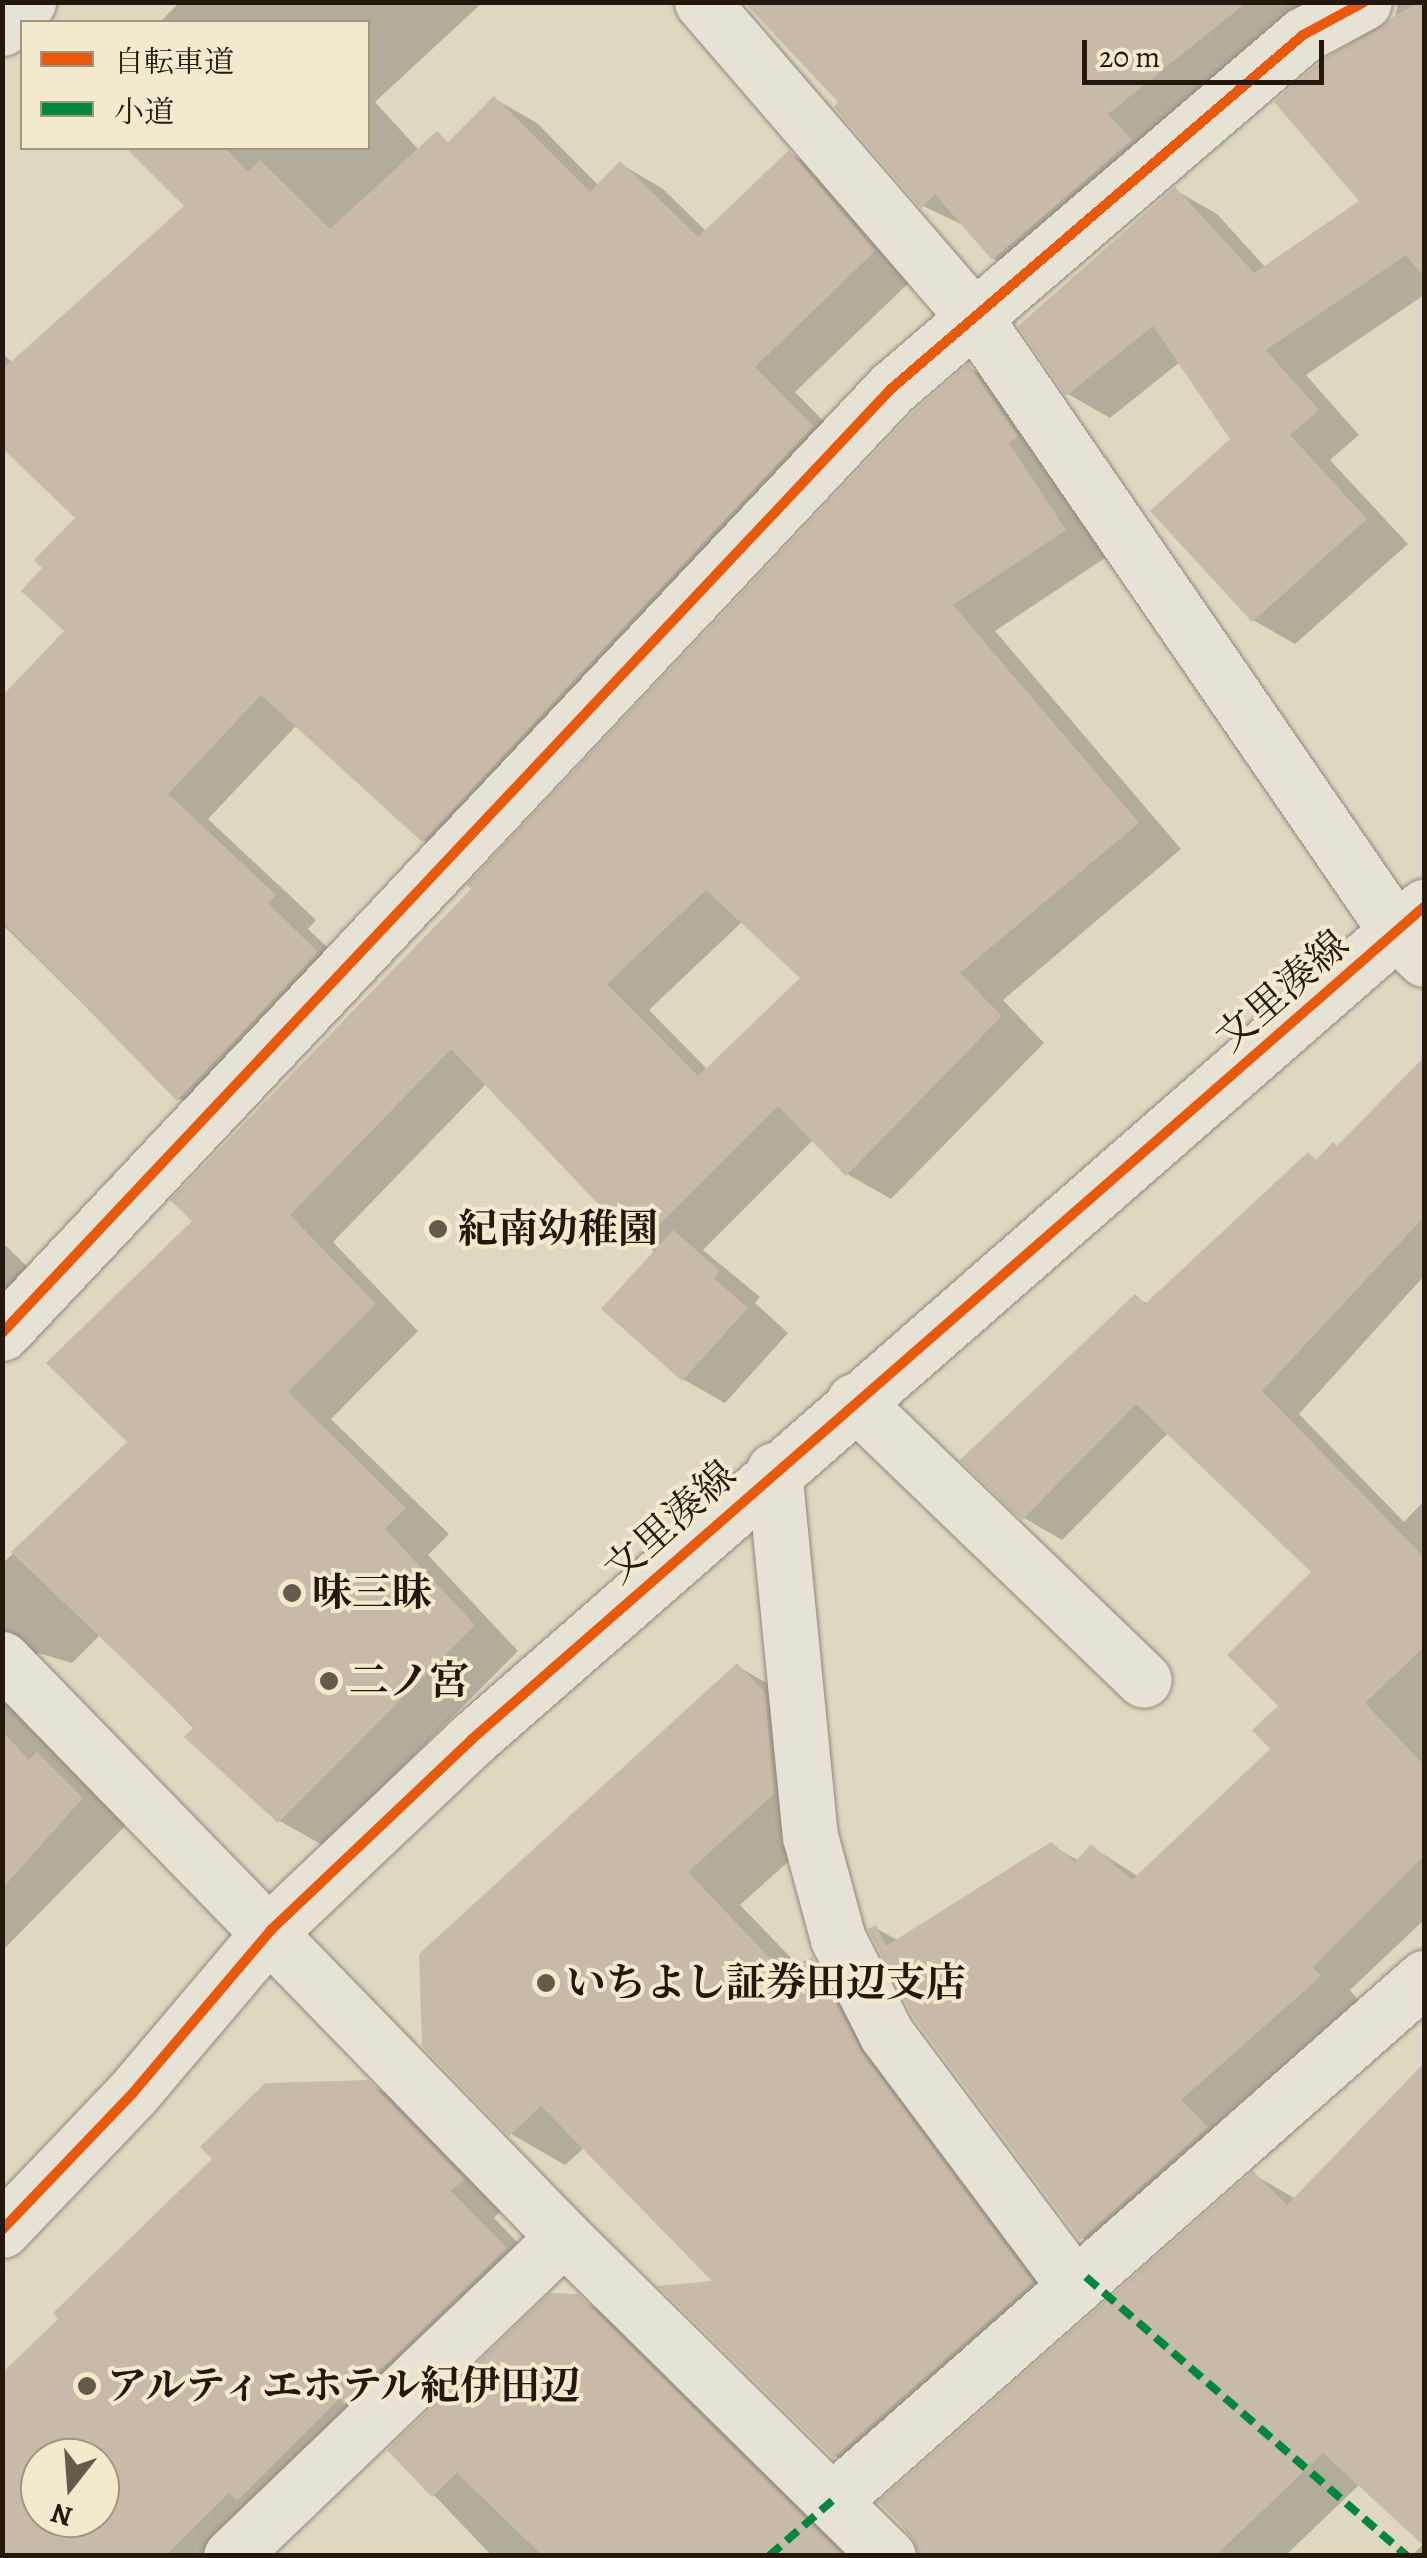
<!DOCTYPE html>
<html>
<head>
<meta charset="utf-8">
<style>
  body { margin:0 }
  #map { position:relative; width:1427px; height:2558px; overflow:hidden; background:#dfd8c1; font-family:Alegreya,"Noto Serif JP",serif }
  div>[style] { position:absolute }
  .shadow>* { inset:0; background:#0003 }
  .building>* { inset:0; background:#c8baa8 }
  .roads { filter:drop-shadow(0 0 2px #8e887a) drop-shadow(0 0 2px #8e887a) }
  .street>* { height:55px; margin:-27.5px; padding:0 27.5px; transform-origin:27.5px; border-radius:27.5px; background:#e6e2d6 }
  .secondary>* { height:55px; margin:-27.5px; padding:0 27.5px; transform-origin:27.5px; border-radius:27.5px; background:#e6e2d6 }
  .quiet>* { height:8px; margin-top:-4px; transform-origin:0; background:repeating-linear-gradient(90deg,#00873e 0 15px,transparent 0 23px) }
  .cycleway>* { height:10px; margin:-5px; padding:0 5px; transform-origin:5px; border-radius:5px; background:#e8590c }
  .dots>* { width:28px; height:28px; translate:-50% -50%; box-sizing:border-box; border:5px solid #f3eace; border-radius:50% }
  span { translate:-50% -50%; white-space:nowrap; text-align:center; line-height:1.15; -webkit-text-stroke:8px #f3eace; paint-order:stroke }
  .street-label { font-size:40px; color:#24180c }
  .poi-label { font-size:40px; color:#24180c; font-weight:700 }
  .left { translate:0 -50%; text-align:left }
  .frame { position:absolute; inset:0; border:5px solid #24180c; pointer-events:none }
  .legend { position:absolute; left:20px; top:20px; width:350px; height:130px; box-sizing:border-box; background:#f3eace; border:2px solid #a09680; margin:0; padding:12px 18px; list-style:none; font-size:30px; color:#24180c }
  .legend li { display:flex; align-items:center; gap:20px; height:50px }
  .legend b { width:50px; border:2px solid #a09680 }
  .north { position:absolute; left:20px; top:2438px; width:100px; height:100px; box-sizing:border-box; background:#f3eace; border:2px solid #a09680; border-radius:50%; rotate:197deg; font-size:28px; font-weight:700; line-height:40px; text-align:center; color:#24180c }
  .north::after { content:''; display:block; margin:auto; width:35px; height:45px; background:#655b4b; clip-path:polygon(50% 0,100% 100%,50% 72%,0 100%) }
  .scale { position:absolute; left:1082px; top:40px; width:242px; height:45px; box-sizing:border-box; border:5px solid #24180c; border-top:0; padding-left:12px; font-size:30px; line-height:35px; white-space:nowrap; color:#24180c; -webkit-text-stroke:8px #f3eace; paint-order:stroke }
</style>
</head>
<body>
<div id="map">
  <div class="shadow">
    <div style="clip-path:polygon(180px 2px,483px 2px,375px 102px,430px 162px,495px 99px,537px 123px,599px 186px,621px 164px,663px 189px,707px 232px,789px 153px,831px 177px,916px 276px,795px 392px,854px 452px,465px 864px,423px 840px,297px 725px,208px 819px,316px 920px,308px 929px,359px 977px,221px 1124px,179px 1099px,2px 924px,2px 700px,68px 631px,46px 568px,78px 518px,2px 444px,2px 353px,14px 364px,188px 206px,130px 148px,368px 148px,368px 22px,160px 22px)"></div>
    <div style="clip-path:polygon(747px 2px,1383px 2px,1036px 283px,994px 259px,967px 227px,923px 206px,842px 103px)"></div>
    <div style="clip-path:polygon(1398px 2px,1424px 2px,1424px 295px,1306px 375px,1359px 435px,1330px 460px,1408px 544px,1295px 644px,1253px 620px,1233px 439px,1180px 362px,1110px 418px,1068px 394px,1175px 190px,1217px 214px,1266px 268px,1363px 202px)"></div>
    <div style="clip-path:polygon(evenodd,968px 367px,1012px 392px,1108px 556px,995px 631px,1181px 849px,1003px 1000px,1044px 1043px,891px 1199px,847px 1174px,814px 1139px,703px 1250px,760px 1297px,755px 1303px,788px 1333px,725px 1403px,683px 1379px,655px 1253px,487px 1083px,333px 1242px,418px 1331px,331px 1419px,449px 1534px,428px 1555px,518px 1651px,324px 1846px,280px 1821px,103px 1632px,72px 1663px,38px 1653px,15px 1675px,126px 1825px,2px 1951px,2px 1564px,131px 1442px,195px 1221px,474px 889px,968px 367px,743px 921px,803px 978px,708px 1070px,649px 1010px,743px 921px)"></div>
    <div style="clip-path:polygon(1424px 1061px,1424px 1276px,1299px 1414px,1404px 1522px,1424px 1501px,1424px 1920px,1350px 1990px,1358px 2000px,1218px 2123px,1120px 2261px,1082px 2238px,916px 2017px,876px 1928px,899px 1941px,1051px 1845px,1079px 1861px,1092px 1847px,1139px 1877px,1274px 1749px,1314px 1572px,1169px 1432px,1062px 1540px,1024px 1518px,1135px 1297px,1148px 1304px,1308px 1155px,1318px 1161px,1339px 1148px)"></div>
    <div style="clip-path:polygon(2px 1242px,51px 1290px,2px 1338px)"></div>
    <div style="clip-path:polygon(737px 1666px,791px 1697px,828px 1826px,740px 1905px,799px 1966px,812px 1960px,866px 1991px,916px 2087px,1086px 2314px,889px 2487px,835px 2456px,717px 2283px,585px 2147px,565px 2165px,511px 2134px)"></div>
    <div style="clip-path:polygon(1424px 2066px,1424px 2556px,1412px 2556px,1424px 2543px,1360px 2484px,1285px 2556px,919px 2556px,921px 2548px,881px 2502px,1253px 2174px,1296px 2199px)"></div>
    <div style="clip-path:polygon(evenodd,368px 2083px,412px 2109px,506px 2205px,494px 2218px,549px 2275px,235px 2556px,2px 2556px,2px 2377px,368px 2083px,40px 2458px,100px 2458px,100px 2518px,40px 2518px,40px 2458px)"></div>
    <div style="clip-path:polygon(577px 2297px,622px 2323px,858px 2556px,492px 2556px,391px 2450px)"></div>
  </div>
  <div class="building">
    <div style="clip-path:polygon(744px 2px,1247px 2px,1108px 114px,1132px 140px,992px 260px,935px 194px,921px 208px,834px 107px,838px 102px)"></div>
    <div style="clip-path:polygon(1418px 2px,1424px 2px,1424px 277px,1406px 255px,1266px 350px,1319px 410px,1290px 435px,1367px 519px,1252px 622px,1150px 511px,1230px 439px,1153px 326px,1066px 396px,1018px 326px,1175px 187px,1254px 273px,1359px 201px,1274px 102px,1321px 61px)"></div>
    <div style="clip-path:polygon(494px 96px,590px 192px,620px 161px,698px 237px,789px 150px,875px 251px,755px 367px,813px 426px,422px 842px,261px 695px,168px 794px,276px 895px,268px 903px,318px 952px,177px 1101px,2px 921px,2px 696px,64px 631px,21px 591px,42px 568px,34px 560px,75px 518px,2px 448px,2px 370px,184px 206px,126px 148px,225px 148px,248px 172px,260px 160px,330px 229px,437px 131px,448px 142px)"></div>
    <div style="clip-path:polygon(evenodd,968px 364px,1018px 436px,1009px 443px,1066px 530px,953px 605px,1139px 823px,960px 973px,1002px 1016px,846px 1176px,778px 1106px,638px 1246px,451px 1049px,290px 1215px,376px 1304px,288px 1392px,406px 1508px,385px 1529px,475px 1625px,278px 1823px,184px 1737px,194px 1727px,11px 1552px,127px 1442px,46px 1363px,192px 1221px,170px 1200px,471px 889px,466px 885px,914px 411px,968px 364px,706px 890px,800px 978px,698px 1076px,607px 984px,706px 890px)"></div>
    <div style="clip-path:polygon(1424px 1057px,1424px 1217px,1262px 1391px,1424px 1557px,1424px 1647px,1365px 1703px,1424px 1765px,1424px 1856px,1313px 1967px,1321px 1976px,1181px 2100px,1208px 2127px,1080px 2240px,914px 2018px,868px 1929px,876px 1925px,886px 1946px,1051px 1842px,1075px 1862px,1091px 1844px,1132px 1880px,1270px 1749px,1252px 1730px,1278px 1706px,1227px 1655px,1311px 1572px,1136px 1404px,1022px 1520px,960px 1460px,1135px 1294px,1145px 1304px,1308px 1152px,1316px 1160px,1333px 1142px,1337px 1146px)"></div>
    <div style="clip-path:polygon(673px 1230px,720px 1271px,714px 1278px,748px 1308px,682px 1381px,601px 1309px)"></div>
    <div style="clip-path:polygon(737px 1663px,765px 1693px,774px 1794px,688px 1872px,783px 1972px,812px 1957px,862px 2053px,1033px 2282px,833px 2458px,658px 2286px,712px 2281px,541px 2106px,509px 2136px,422px 2046px,419px 1954px)"></div>
    <div style="clip-path:polygon(2px 1731px,29px 1760px,37px 1752px,83px 1798px,2px 1889px)"></div>
    <div style="clip-path:polygon(1424px 2063px,1424px 2546px,1323px 2453px,1215px 2556px,918px 2556px,911px 2534px,878px 2502px,1253px 2171px,1287px 2205px)"></div>
    <div style="clip-path:polygon(evenodd,368px 2080px,464px 2179px,451px 2191px,507px 2248px,344px 2405px,339px 2399px,237px 2501px,229px 2493px,165px 2556px,2px 2556px,2px 2373px,58px 2319px,53px 2313px,212px 2159px,200px 2147px,265px 2083px,368px 2080px,40px 2458px,100px 2458px,100px 2518px,40px 2518px,40px 2458px)"></div>
    <div style="clip-path:polygon(550px 2293px,578px 2294px,843px 2556px,543px 2556px,457px 2473px,432px 2497px,387px 2450px)"></div>
  </div>
  <div class="roads">
    <div class="street">
      <div style="left:702px;top:2px;width:416px;rotate:49.2deg"></div>
      <div style="left:974px;top:317px;width:746px;rotate:55.48deg"></div>
      <div style="left:1397px;top:932px;width:38px;rotate:45deg"></div>
      <div style="left:2px;top:28px;width:37px;rotate:-45deg"></div>
      <div style="left:2px;top:1333px;width:1298px;rotate:-46.72deg"></div>
      <div style="left:892px;top:388px;width:542px;rotate:-40.66deg"></div>
      <div style="left:1303px;top:35px;width:69px;rotate:-28.4deg"></div>
      <div style="left:854px;top:1401px;width:402px;rotate:43.9deg"></div>
      <div style="left:774px;top:1470px;width:368px;rotate:84.4deg"></div>
      <div style="left:810px;top:1836px;width:107px;rotate:74.8deg"></div>
      <div style="left:838px;top:1939px;width:108px;rotate:63deg"></div>
      <div style="left:887px;top:2035px;width:314px;rotate:53.2deg"></div>
      <div style="left:2px;top:1659px;width:806px;rotate:45.8deg"></div>
      <div style="left:564px;top:2237px;width:455px;rotate:44.6deg"></div>
      <div style="left:833px;top:2500px;width:789px;rotate:-41.45deg"></div>
      <div style="left:231px;top:2556px;width:461px;rotate:-43.8deg"></div>
    </div>
    <div class="secondary">
      <div style="left:2px;top:2230px;width:188px;rotate:-46.3deg"></div>
      <div style="left:132px;top:2094px;width:215px;rotate:-49.7deg"></div>
      <div style="left:271px;top:1930px;width:276px;rotate:-43.5deg"></div>
      <div style="left:471px;top:1740px;width:1266px;rotate:-41.16deg"></div>
    </div>
  </div>
  <div class="quiet">
    <div style="left:1086px;top:2277px;width:425px;rotate:41deg"></div>
    <div style="left:769px;top:2556px;width:85px;rotate:-41.2deg"></div>
  </div>
  <div class="cycleway">
    <div style="left:2px;top:1333px;width:1298px;rotate:-46.72deg"></div>
    <div style="left:892px;top:388px;width:542px;rotate:-40.66deg"></div>
    <div style="left:1303px;top:35px;width:69px;rotate:-28.4deg"></div>
    <div style="left:2px;top:2230px;width:188px;rotate:-46.3deg"></div>
    <div style="left:132px;top:2094px;width:215px;rotate:-49.7deg"></div>
    <div style="left:271px;top:1930px;width:276px;rotate:-43.5deg"></div>
    <div style="left:471px;top:1740px;width:1266px;rotate:-41.16deg"></div>
  </div>
  <div class="dots">
    <div style="left:438px;top:1229px;background:#655b4b"></div>
    <div style="left:292px;top:1593px;background:#655b4b"></div>
    <div style="left:329px;top:1681px;background:#655b4b"></div>
    <div style="left:546px;top:1983px;background:#655b4b"></div>
    <div style="left:87px;top:2386px;background:#655b4b"></div>
  </div>
  <div class="street-label">
    <span style="left:1282px;top:991px;rotate:-41deg">文里湊線</span>
    <span style="left:670px;top:1522px;rotate:-42deg">文里湊線</span>
  </div>
  <div class="poi-label">
    <span class="left" style="left:458px;top:1229px">紀南幼稚園</span>
    <span class="left" style="left:312px;top:1593px">味三昧</span>
    <span class="left" style="left:349px;top:1681px">二ノ宮</span>
    <span class="left" style="left:566px;top:1983px">いちよし証券田辺支店</span>
    <span class="left" style="left:107px;top:2386px">アルティエホテル紀伊田辺</span>
  </div>
  <div class="frame"></div>
  <ul class="legend">
  <li><b style="height:12px;background:#e8590c"></b>自転車道</li>
  <li><b style="height:12px;background:#00873e"></b>小道</li>
  </ul>
  <div class="north">N</div>
  <div class="scale">20 m</div>
</div>
</body>
</html>
